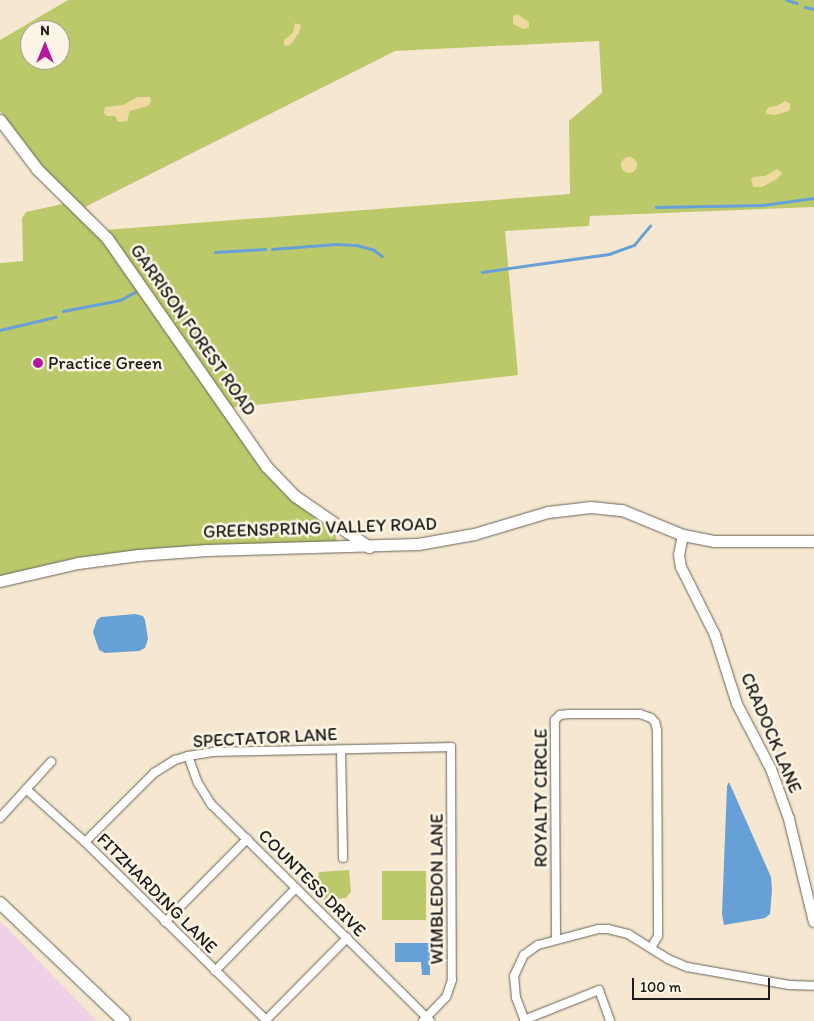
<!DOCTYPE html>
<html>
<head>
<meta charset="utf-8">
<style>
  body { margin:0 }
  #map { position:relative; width:814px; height:1021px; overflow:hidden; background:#f6e8d0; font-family:Itim,sans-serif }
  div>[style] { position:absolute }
  .built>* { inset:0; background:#efd0e6 }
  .green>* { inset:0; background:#bbc96b; transform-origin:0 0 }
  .sand>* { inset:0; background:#eeda9e }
  .round { border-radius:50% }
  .water>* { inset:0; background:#66a0d6 }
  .stream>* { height:2.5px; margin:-1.25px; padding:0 1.25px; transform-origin:1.25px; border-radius:1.25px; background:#66a0d6 }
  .roads { filter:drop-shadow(0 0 1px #68635b) drop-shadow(0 0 1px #68635b) }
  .minor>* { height:8px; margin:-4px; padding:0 4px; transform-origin:4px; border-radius:4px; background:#fff }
  .tertiary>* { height:10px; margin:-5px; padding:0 5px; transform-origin:5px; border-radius:5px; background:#fff }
  .secondary>* { height:11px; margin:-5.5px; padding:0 5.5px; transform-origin:5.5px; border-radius:5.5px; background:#fff }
  .primary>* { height:12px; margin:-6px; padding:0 6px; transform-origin:6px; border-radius:6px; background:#fff }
  .dots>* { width:14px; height:14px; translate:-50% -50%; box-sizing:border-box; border:2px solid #fcf5e5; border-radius:50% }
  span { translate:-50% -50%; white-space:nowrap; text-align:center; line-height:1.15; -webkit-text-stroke:5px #fcf5e5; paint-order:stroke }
  .street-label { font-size:18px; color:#1c1c1c }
  .poi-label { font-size:18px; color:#1c1c1c }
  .left { translate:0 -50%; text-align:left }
  .north { position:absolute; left:20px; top:20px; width:50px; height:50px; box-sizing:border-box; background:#fcf5e5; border:1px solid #a29e95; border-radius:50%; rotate:0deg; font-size:14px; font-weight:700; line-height:20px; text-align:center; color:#1c1c1c }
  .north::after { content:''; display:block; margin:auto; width:18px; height:22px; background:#b5179e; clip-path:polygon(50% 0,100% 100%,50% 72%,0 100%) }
  .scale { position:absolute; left:632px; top:978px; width:138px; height:22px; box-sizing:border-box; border:2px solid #1c1c1c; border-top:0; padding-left:6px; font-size:15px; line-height:18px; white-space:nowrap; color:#1c1c1c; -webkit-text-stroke:4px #fcf5e5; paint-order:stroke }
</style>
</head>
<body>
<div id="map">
  <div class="built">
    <div style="clip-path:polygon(0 921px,97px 1021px,0 1021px)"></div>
  </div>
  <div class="green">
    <div style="clip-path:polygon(evenodd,68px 0,814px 0,814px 207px,590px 216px,589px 226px,505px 231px,518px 375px,221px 409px,335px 531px,337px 542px,207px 545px,136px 550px,75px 558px,0 576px,0 263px,23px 261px,22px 218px,26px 212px,76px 201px,45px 171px,0 111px,0 40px,68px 0,30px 30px,60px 30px,60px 60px,30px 60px,30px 30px,68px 0,599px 41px,602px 93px,569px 121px,570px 194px,106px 230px,85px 207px,395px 51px,599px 41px)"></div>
    <div style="clip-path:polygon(349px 870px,351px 892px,346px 898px,324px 900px,316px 892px,319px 872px)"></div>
    <div style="left:382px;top:871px;width:44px;height:49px"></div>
  </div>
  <div class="sand">
    <div style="clip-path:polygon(517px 14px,529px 22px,529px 28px,523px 29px,513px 24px,513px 16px)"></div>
    <div style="clip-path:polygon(295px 23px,301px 25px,299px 33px,290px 45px,284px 46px,284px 40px,293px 33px)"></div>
    <div style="clip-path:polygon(138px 97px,150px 97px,151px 102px,148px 106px,130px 111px,127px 121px,118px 122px,115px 116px,107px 116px,104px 113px,105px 107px,123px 105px)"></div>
    <div style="clip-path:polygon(785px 101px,791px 104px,789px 111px,775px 115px,766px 114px,766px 110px,769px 107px,777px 106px)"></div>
    <div class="round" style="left:621px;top:157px;width:16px;height:16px"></div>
    <div style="clip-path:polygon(777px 169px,782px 173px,777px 179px,762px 187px,753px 187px,751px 179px,754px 177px,765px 176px)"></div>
  </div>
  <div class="water">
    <div style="clip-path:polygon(135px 614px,143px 616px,145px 620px,148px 639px,145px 648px,139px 651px,105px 653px,99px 650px,93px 632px,97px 620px,101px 617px)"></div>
    <div style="clip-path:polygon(729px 782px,771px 877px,772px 890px,770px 914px,765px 918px,724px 925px,722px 914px,727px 786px)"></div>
    <div style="clip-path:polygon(395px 943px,430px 943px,430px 975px,422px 975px,421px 962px,395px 962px)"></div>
  </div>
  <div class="stream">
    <div style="left:787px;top:0;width:10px;rotate:17deg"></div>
    <div style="left:805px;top:7px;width:9px;rotate:13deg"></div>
    <div style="left:656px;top:207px;width:107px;rotate:-1.1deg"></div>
    <div style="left:763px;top:205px;width:51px;rotate:-7.8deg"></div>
    <div style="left:272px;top:249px;width:64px;rotate:-4.5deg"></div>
    <div style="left:336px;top:244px;width:21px;rotate:3deg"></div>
    <div style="left:357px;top:245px;width:18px;rotate:16deg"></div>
    <div style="left:374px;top:250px;width:10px;rotate:37deg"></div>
    <div style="left:215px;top:252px;width:50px;rotate:-3.4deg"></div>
    <div style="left:482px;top:272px;width:128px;rotate:-8.1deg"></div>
    <div style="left:609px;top:254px;width:27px;rotate:-20deg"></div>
    <div style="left:634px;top:245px;width:25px;rotate:-50deg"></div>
    <div style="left:63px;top:311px;width:58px;rotate:-10.9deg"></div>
    <div style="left:120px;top:300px;width:17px;rotate:-28deg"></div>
    <div style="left:0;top:330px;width:57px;rotate:-13.3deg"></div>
  </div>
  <div class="roads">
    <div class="minor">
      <div style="left:341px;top:750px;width:108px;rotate:88.9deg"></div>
      <div style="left:188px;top:756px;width:29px;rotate:70deg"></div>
      <div style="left:198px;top:783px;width:26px;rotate:58deg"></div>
      <div style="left:212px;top:805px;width:307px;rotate:44.7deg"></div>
      <div style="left:26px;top:789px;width:79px;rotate:41.9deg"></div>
      <div style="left:85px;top:842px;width:254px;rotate:44.5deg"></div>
      <div style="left:0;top:818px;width:76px;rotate:-47.7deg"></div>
      <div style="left:85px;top:842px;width:98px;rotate:-45deg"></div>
      <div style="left:154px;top:773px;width:25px;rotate:-32deg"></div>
      <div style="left:175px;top:760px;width:14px;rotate:-17deg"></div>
      <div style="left:188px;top:756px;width:25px;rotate:-9deg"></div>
      <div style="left:213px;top:752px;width:238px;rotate:-1.2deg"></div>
      <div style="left:451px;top:747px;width:233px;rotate:89.8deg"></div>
      <div style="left:452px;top:980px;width:18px;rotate:109deg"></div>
      <div style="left:446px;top:997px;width:33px;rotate:134deg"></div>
      <div style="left:165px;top:922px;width:117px;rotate:-45.3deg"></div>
      <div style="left:556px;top:939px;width:219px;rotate:-90.3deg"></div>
      <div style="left:555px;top:720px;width:7px;rotate:-45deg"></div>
      <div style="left:560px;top:715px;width:9px;rotate:-6deg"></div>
      <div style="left:569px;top:714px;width:71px"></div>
      <div style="left:640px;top:714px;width:12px;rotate:20deg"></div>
      <div style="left:651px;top:718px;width:6px;rotate:45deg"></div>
      <div style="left:655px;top:722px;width:8px;rotate:76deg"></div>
      <div style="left:657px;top:730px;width:206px;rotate:89.7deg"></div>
      <div style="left:658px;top:936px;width:14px;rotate:120deg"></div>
      <div style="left:215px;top:971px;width:116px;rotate:-45.7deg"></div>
      <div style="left:524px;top:1020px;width:81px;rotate:-21.8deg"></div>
      <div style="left:599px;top:990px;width:33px;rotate:70deg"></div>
      <div style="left:265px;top:1021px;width:117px;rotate:-45.3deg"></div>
      <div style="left:525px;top:1021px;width:25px;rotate:-111deg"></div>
      <div style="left:516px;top:998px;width:22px;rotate:-95deg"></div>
      <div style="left:514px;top:976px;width:23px;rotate:-65deg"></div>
      <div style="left:524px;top:955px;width:17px;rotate:-36deg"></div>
      <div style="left:538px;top:945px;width:62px;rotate:-14.9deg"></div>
      <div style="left:598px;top:929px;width:10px"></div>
      <div style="left:608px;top:929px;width:21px;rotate:14deg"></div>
      <div style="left:628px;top:934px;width:47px;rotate:32deg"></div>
      <div style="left:668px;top:959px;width:21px;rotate:23deg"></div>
      <div style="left:687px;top:967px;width:104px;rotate:10deg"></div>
      <div style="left:789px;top:985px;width:25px;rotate:2deg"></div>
    </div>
    <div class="tertiary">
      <div style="left:683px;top:535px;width:20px;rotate:101deg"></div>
      <div style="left:679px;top:555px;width:12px;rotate:81deg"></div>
      <div style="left:681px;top:567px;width:76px;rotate:63.4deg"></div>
      <div style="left:715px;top:635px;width:72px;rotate:72.3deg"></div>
      <div style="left:737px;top:704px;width:73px;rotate:62.4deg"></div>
      <div style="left:771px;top:769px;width:53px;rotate:70.2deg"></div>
      <div style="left:789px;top:819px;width:106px;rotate:76.4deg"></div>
    </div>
    <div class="secondary">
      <div style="left:0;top:120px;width:61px;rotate:52.9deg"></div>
      <div style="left:37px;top:169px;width:98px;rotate:44.6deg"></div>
      <div style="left:107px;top:238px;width:278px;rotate:55.1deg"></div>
      <div style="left:266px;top:466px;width:42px;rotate:46deg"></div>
      <div style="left:295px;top:496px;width:90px;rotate:34.6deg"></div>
      <div style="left:0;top:581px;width:80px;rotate:-13deg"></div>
      <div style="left:78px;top:563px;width:61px;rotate:-7.6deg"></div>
      <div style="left:138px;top:555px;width:69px;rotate:-4.1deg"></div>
      <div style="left:207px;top:550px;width:211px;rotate:-1.6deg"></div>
      <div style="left:418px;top:544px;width:57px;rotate:-10.1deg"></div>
      <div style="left:474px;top:534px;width:77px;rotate:-16.6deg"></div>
      <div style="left:548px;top:512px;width:43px;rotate:-6.6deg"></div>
      <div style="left:591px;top:507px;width:31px;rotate:6deg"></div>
      <div style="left:622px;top:510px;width:66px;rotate:22.3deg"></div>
      <div style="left:683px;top:535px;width:32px;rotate:11deg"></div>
      <div style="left:714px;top:541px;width:100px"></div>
    </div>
    <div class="primary">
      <div style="left:0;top:903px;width:171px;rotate:43.6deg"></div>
    </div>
  </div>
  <div class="dots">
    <div style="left:38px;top:363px;background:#b5179e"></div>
  </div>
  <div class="street-label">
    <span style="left:193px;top:330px;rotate:55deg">GARRISON FOREST ROAD</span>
    <span style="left:320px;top:528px;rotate:-2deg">GREENSPRING VALLEY ROAD</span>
    <span style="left:771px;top:733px;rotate:67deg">CRADOCK LANE</span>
    <span style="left:265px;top:738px;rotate:-3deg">SPECTATOR LANE</span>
    <span style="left:541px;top:798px;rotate:-90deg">ROYALTY CIRCLE</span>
    <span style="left:312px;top:883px;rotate:45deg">COUNTESS DRIVE</span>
    <span style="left:437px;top:889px;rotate:-90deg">WIMBLEDON LANE</span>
    <span style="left:157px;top:893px;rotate:45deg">FITZHARDING LANE</span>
  </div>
  <div class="poi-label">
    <span class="left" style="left:48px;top:363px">Practice Green</span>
  </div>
  <div class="north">N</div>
  <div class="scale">100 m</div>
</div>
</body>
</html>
